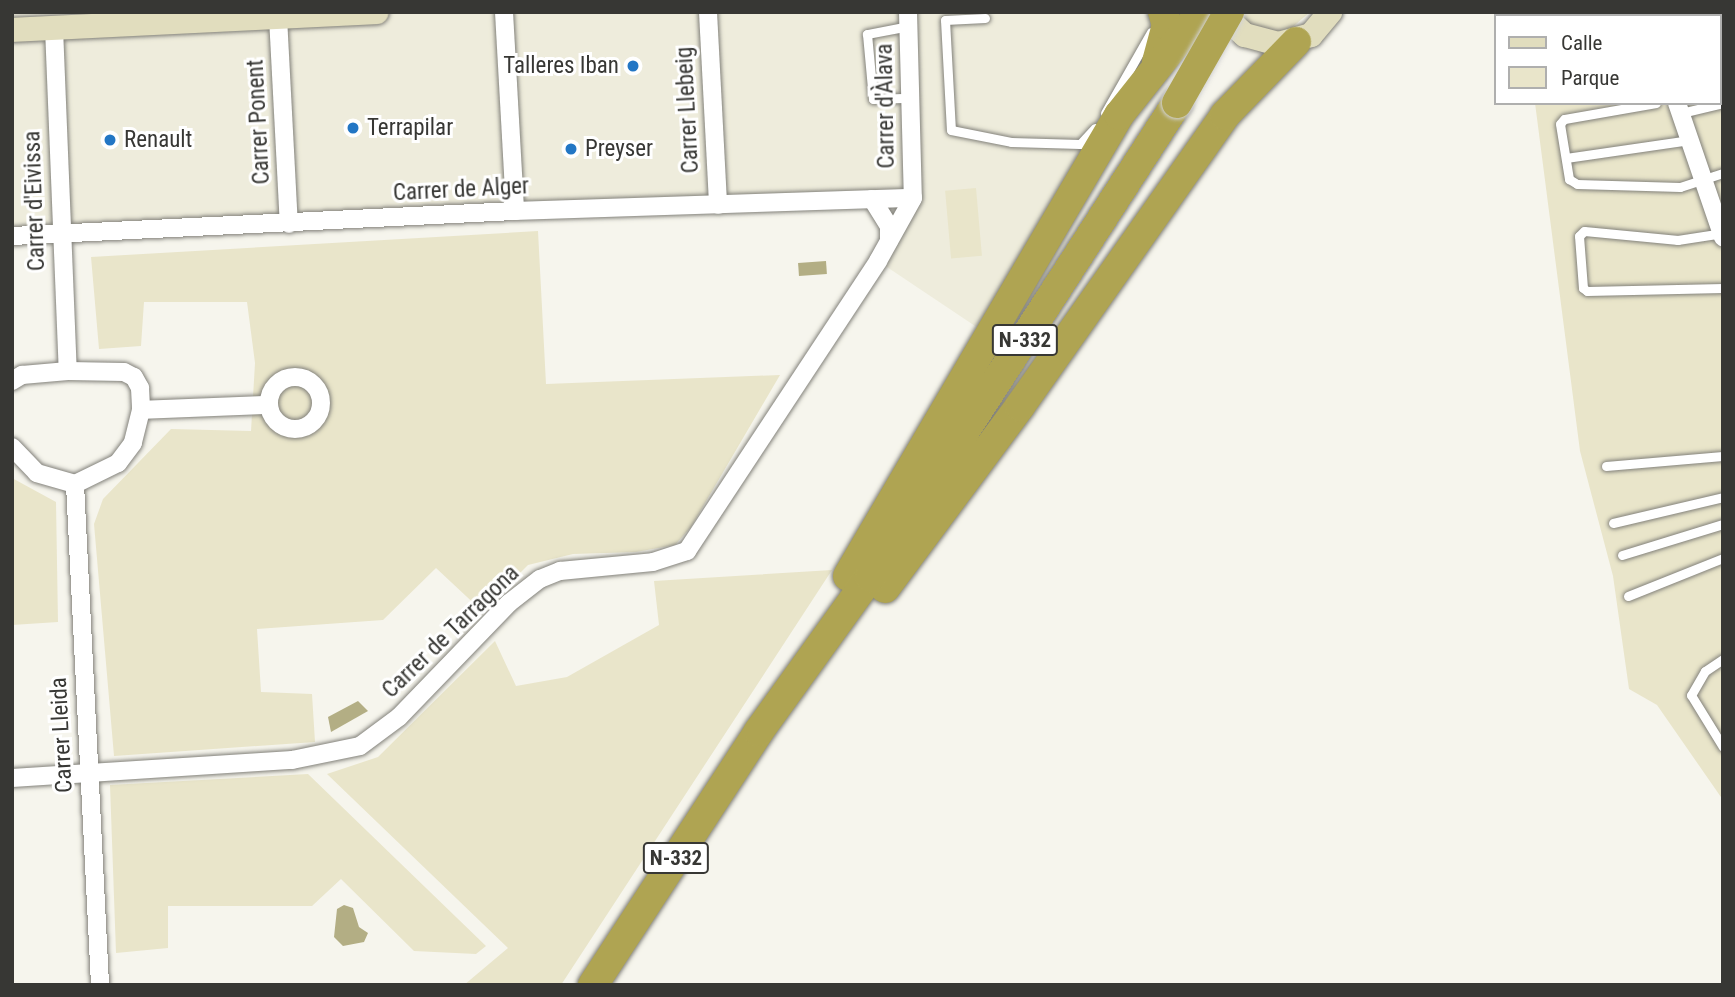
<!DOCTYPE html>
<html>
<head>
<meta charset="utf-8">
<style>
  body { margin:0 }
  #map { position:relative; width:1735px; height:997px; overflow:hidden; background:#f6f5ed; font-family:"Roboto Condensed",sans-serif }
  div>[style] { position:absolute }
  .built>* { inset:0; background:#eeecdc }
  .green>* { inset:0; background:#e9e5ca; transform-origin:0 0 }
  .water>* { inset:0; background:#b3ae84; transform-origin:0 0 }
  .roads { filter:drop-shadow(0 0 2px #82817a) drop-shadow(0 0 2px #82817a) }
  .service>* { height:9px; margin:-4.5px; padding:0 4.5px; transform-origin:4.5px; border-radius:4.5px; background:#fff }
  .minor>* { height:18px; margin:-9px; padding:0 9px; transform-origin:9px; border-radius:9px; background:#fff }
  .minor>.ring { margin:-9px; padding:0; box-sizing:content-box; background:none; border:18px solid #fff; border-radius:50% }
  .secondary>* { height:24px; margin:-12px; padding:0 12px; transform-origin:12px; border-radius:12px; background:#e1ddbe }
  .trunk>* { height:30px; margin:-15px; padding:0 15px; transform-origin:15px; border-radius:15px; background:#afa452 }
  .bridges { filter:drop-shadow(0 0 2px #d3d3d2) drop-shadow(0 0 2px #d3d3d2) }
  .trunk-bridge>* { height:30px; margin:-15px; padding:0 15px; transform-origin:15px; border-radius:15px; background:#afa452 }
  .dots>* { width:19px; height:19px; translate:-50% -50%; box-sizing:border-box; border:4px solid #fff; border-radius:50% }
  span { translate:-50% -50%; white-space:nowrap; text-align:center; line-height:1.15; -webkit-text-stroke:6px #fff; paint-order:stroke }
  .shield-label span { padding:2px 5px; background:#fff; border:2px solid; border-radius:5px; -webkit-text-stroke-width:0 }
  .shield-label { font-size:21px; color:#373734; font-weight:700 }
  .poi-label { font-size:23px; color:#373734 }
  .right { translate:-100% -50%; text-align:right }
  .left { translate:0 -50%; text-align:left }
  .street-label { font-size:23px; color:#373734 }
  .frame { position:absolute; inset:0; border:14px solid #373734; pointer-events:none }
  .legend { position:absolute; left:1494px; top:14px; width:228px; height:91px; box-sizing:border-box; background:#fff; border:2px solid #afafae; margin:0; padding:9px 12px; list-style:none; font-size:21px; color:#373734 }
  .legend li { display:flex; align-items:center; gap:14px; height:35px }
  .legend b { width:35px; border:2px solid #afafae }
</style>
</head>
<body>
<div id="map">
  <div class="built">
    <div style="clip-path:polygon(12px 12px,1201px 12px,990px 336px,878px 261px,913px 199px,12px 236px)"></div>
  </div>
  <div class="green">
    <div style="clip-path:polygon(1235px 12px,1310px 12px,1289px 30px,1280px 32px,1250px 24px)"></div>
    <div style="clip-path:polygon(1523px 12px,1723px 12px,1723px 800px,1657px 705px,1629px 689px,1613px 576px,1580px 451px,1535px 103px,1719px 103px,1719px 16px)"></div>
    <div style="left:976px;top:188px;width:68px;height:31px;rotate:85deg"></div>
    <div style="clip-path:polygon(538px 231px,546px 384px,780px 375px,691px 527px,675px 545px,636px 552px,573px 554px,528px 565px,482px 611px,436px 568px,383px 620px,257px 629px,261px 692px,312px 694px,315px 742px,114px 756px,94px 524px,103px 499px,171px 429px,251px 431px,255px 363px,247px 302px,144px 302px,141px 346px,99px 349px,91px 257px)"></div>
    <div style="clip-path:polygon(12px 478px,56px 502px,58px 622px,12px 625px)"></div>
    <div style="clip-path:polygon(832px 570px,561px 985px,464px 985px,508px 948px,327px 774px,378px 757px,495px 641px,516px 686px,567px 677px,659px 625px,654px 581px)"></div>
    <div style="clip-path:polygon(308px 774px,486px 946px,476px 954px,414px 951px,341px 879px,312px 906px,168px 906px,168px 948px,116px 953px,110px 785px)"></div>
  </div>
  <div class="water">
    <div style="left:826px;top:261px;width:13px;height:28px;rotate:86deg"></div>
    <div style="clip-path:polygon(358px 701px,368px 711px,331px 732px,328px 717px)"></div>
    <div style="clip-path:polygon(344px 905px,353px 908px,359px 927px,368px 933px,364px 942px,343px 946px,334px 937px,337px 909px)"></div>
  </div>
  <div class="roads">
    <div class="service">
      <div style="left:1618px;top:12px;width:5px;rotate:53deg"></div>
      <div style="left:1690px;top:12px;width:4px;rotate:90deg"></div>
      <div style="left:1535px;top:16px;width:4px;rotate:-90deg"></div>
      <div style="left:985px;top:18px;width:40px;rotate:177.1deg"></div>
      <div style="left:945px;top:20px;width:110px;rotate:86.9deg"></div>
      <div style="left:951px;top:130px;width:61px;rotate:11.3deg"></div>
      <div style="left:1011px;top:142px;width:69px;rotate:1.7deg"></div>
      <div style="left:1080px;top:144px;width:22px;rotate:-47deg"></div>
      <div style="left:909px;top:26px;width:43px;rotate:169.2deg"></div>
      <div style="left:867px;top:34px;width:65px;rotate:84.7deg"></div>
      <div style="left:873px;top:99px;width:37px;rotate:-2deg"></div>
      <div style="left:1719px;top:46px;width:4px"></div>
      <div style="left:1656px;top:103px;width:93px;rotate:170.1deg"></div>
      <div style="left:1564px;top:119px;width:6px;rotate:129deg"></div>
      <div style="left:1560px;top:124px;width:56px;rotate:80.7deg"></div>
      <div style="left:1569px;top:179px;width:9px;rotate:32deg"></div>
      <div style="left:1577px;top:184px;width:103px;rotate:1.7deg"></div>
      <div style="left:1680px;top:187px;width:45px;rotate:-18deg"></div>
      <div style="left:1105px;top:113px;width:93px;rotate:-60.4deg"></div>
      <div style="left:1681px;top:113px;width:43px;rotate:-13.4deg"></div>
      <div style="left:1566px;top:158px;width:125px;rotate:-8.3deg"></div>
      <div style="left:1723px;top:233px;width:46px;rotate:171.2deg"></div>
      <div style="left:1678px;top:240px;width:94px;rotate:-174.5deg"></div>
      <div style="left:1584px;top:231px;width:7px;rotate:135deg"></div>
      <div style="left:1579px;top:236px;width:52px;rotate:85.6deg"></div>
      <div style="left:1583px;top:288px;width:5px;rotate:37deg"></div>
      <div style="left:1587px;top:291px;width:136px;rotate:-1.3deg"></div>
      <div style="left:1606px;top:466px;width:117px;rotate:-4.9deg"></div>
      <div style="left:1613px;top:523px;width:113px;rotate:-13.3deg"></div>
      <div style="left:1622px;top:555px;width:106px;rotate:-17.1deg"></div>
      <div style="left:1628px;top:596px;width:102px;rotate:-21.8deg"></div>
      <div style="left:1723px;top:659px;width:22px;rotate:146deg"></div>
      <div style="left:1705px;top:671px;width:28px;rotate:120deg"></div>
      <div style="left:1691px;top:695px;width:61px;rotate:58.4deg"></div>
    </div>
    <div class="minor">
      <div style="left:504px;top:12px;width:199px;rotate:86.8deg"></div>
      <div style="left:708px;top:12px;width:193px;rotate:87deg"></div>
      <div style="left:908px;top:12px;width:186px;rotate:88.5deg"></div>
      <div style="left:1646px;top:12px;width:4px;rotate:76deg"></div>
      <div style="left:278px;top:17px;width:207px;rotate:87deg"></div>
      <div style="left:54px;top:28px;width:343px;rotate:87.7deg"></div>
      <div style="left:1677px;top:103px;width:142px;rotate:71.1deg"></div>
      <div style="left:872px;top:199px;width:32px;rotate:58deg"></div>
      <div style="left:889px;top:226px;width:15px;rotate:90deg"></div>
      <div style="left:12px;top:236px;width:504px;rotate:-2.85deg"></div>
      <div style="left:515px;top:211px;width:398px;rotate:-1.9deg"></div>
      <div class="ring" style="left:269px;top:377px;width:34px;height:34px"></div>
      <div style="left:12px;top:381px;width:12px;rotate:-31deg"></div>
      <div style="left:22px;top:375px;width:46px;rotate:-5deg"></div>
      <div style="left:68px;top:371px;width:56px;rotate:1deg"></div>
      <div style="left:124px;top:372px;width:11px;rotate:27deg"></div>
      <div style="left:134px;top:377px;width:13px;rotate:61deg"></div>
      <div style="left:140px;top:388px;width:22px;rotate:87deg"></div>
      <div style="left:141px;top:410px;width:34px;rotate:104deg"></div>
      <div style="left:133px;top:443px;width:25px;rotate:127deg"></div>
      <div style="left:118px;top:463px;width:48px;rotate:154deg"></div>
      <div style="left:75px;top:484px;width:40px;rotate:-164deg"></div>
      <div style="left:37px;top:473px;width:36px;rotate:-134deg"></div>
      <div style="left:141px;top:410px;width:127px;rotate:-2.3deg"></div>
      <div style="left:75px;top:484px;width:502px;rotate:87.14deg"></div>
      <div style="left:12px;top:778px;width:281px;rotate:-3.7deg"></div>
      <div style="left:292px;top:760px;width:69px;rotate:-11.6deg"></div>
      <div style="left:360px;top:746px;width:49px;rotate:-36.6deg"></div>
      <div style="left:399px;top:717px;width:158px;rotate:-46deg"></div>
      <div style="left:509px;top:603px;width:39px;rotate:-38deg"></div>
      <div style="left:540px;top:579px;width:22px;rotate:-22deg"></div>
      <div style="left:560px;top:571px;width:93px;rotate:-5.5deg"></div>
      <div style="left:653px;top:562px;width:36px;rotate:-18deg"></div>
      <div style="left:687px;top:551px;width:347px;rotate:-56.6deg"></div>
      <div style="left:878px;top:261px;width:72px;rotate:-60.9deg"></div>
    </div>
    <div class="secondary">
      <div style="left:1220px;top:12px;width:34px;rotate:43deg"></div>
      <div style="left:1245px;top:35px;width:34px;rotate:15deg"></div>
      <div style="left:1278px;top:44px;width:34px;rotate:-15deg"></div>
      <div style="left:1311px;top:35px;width:30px;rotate:-50deg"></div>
      <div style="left:12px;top:30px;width:365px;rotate:-2.8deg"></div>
    </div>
    <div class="trunk">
      <div style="left:1157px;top:62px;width:38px;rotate:-75deg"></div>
      <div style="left:1167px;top:25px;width:14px;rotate:-107deg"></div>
      <div style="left:848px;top:576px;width:535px;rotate:-59.55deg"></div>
      <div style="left:1119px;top:115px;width:132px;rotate:-51.5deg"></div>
      <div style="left:885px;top:588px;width:227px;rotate:-53.4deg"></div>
      <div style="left:1020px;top:406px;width:356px;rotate:-54.8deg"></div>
      <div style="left:1225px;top:115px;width:102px;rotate:-45.8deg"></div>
      <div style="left:593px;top:985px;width:303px;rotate:-56.8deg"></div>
      <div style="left:759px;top:731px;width:190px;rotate:-54.2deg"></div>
      <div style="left:870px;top:577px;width:565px;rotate:-57.07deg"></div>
    </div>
  </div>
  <div class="bridges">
    <div class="trunk-bridge">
      <div style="left:1177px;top:103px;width:105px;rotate:-60.3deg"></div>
    </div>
  </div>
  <div class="dots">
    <div style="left:633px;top:66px;background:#2276c4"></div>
    <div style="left:353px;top:128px;background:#2276c4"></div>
    <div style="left:110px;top:140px;background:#2276c4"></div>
    <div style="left:571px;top:149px;background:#2276c4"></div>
  </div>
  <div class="shield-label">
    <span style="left:1025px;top:340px">N-332</span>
    <span style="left:676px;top:858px">N-332</span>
  </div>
  <div class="poi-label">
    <span class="right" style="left:619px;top:66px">Talleres Iban</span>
    <span class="left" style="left:367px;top:128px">Terrapilar</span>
    <span class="left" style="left:124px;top:140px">Renault</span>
    <span class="left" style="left:585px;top:149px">Preyser</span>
  </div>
  <div class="street-label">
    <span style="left:886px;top:106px;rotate:-91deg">Carrer d'Àlava</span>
    <span style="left:688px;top:110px;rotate:-93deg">Carrer Llebeig</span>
    <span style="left:259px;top:122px;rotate:-93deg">Carrer Ponent</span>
    <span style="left:461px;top:190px;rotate:-3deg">Carrer de Alger</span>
    <span style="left:35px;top:201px;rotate:-92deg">Carrer d'Eivissa</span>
    <span style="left:451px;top:632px;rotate:-44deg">Carrer de Tarragona</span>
    <span style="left:62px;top:735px;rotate:-93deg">Carrer Lleida</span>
  </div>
  <div class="frame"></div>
  <ul class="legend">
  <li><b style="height:9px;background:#e1ddbe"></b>Calle</li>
  <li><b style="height:19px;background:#e9e5ca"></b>Parque</li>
  </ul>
</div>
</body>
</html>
